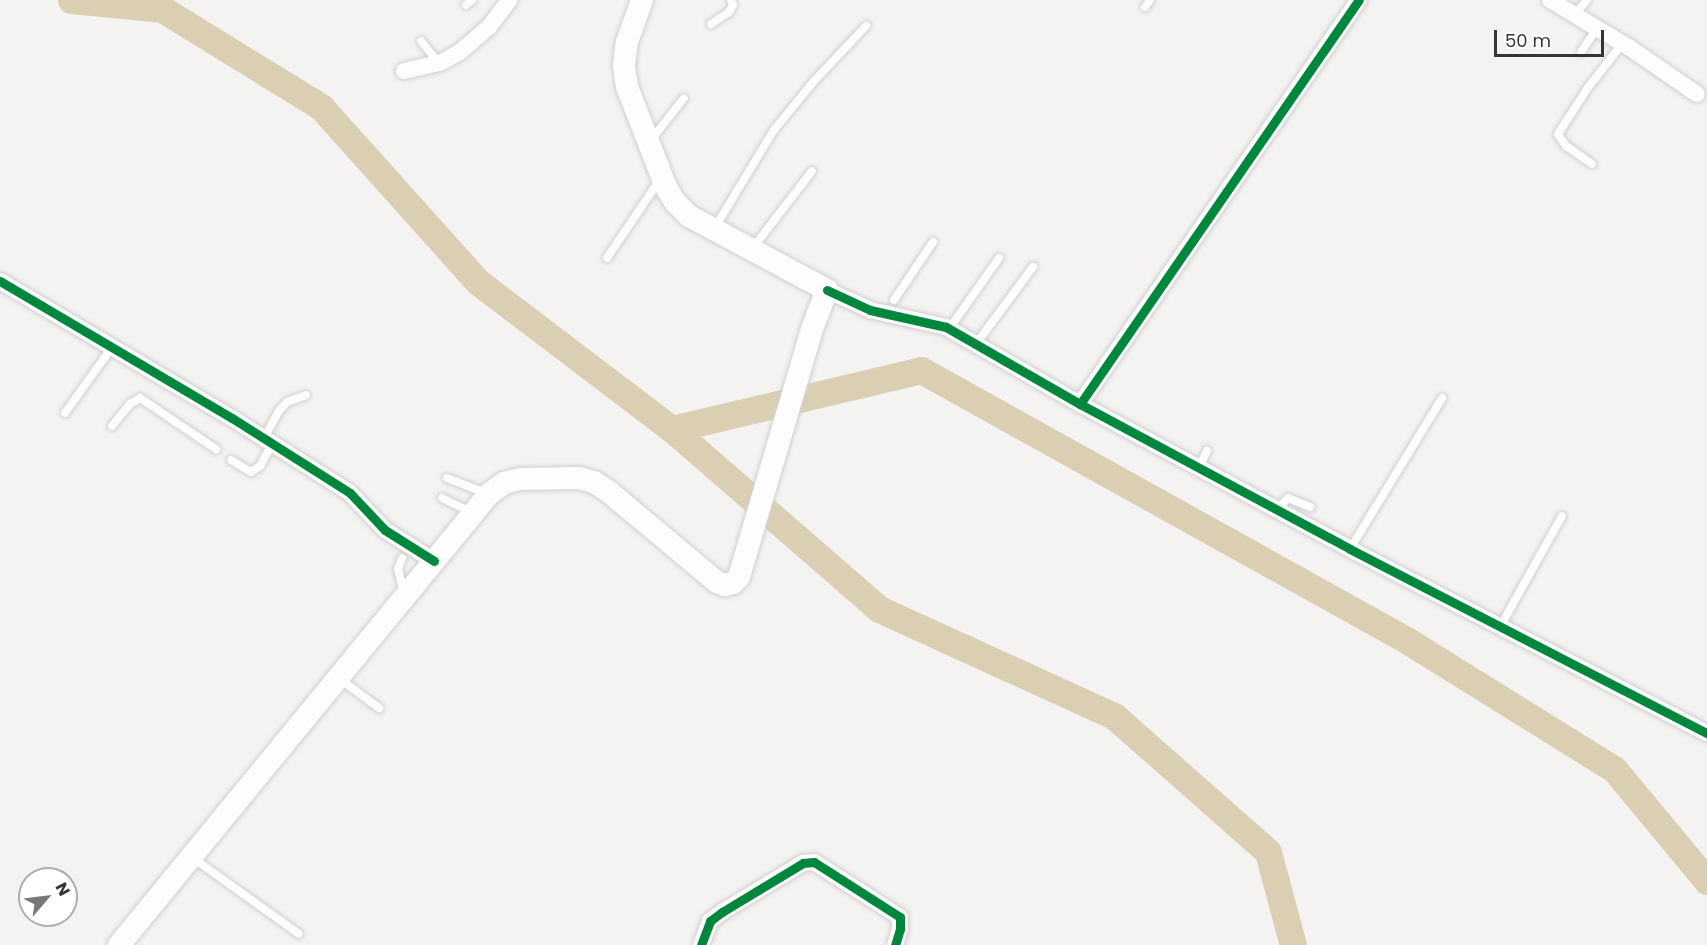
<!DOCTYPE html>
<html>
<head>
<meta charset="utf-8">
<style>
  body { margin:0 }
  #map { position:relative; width:1707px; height:945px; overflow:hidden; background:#f4f3f1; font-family:Poppins,sans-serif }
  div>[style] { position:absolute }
  .river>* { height:27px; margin:-13.5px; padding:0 13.5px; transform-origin:13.5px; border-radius:13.5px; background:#dbcfb3 }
  .roads { filter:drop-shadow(0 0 2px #d1d0ce) drop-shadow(0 0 2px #d1d0ce) }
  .service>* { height:8px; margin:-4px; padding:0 4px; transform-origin:4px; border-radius:4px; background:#fdfdfd }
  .minor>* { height:16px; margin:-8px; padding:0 8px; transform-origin:8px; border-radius:8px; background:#fdfdfd }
  .secondary>* { height:22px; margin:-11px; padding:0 11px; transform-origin:11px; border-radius:11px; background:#fdfdfd }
  .cycleway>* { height:9px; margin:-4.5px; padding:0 4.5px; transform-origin:4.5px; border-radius:4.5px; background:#00873e }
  span { translate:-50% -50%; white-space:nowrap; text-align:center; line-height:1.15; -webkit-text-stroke:6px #fff; paint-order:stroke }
  .north { position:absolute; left:18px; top:867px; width:60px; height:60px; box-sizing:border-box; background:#fff; border:2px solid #afaeae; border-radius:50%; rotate:62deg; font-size:16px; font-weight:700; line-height:24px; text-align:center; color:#363534 }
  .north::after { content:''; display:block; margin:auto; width:21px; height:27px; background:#787876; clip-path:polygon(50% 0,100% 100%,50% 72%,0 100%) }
  .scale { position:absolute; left:1494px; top:30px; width:110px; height:27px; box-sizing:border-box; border:3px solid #363534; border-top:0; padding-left:8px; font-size:18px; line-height:21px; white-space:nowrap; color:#363534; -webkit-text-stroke:4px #fff; paint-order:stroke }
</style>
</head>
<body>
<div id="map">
  <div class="river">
    <div style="left:71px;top:0;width:91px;rotate:5.6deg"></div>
    <div style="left:162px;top:9px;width:187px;rotate:31.6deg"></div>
    <div style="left:321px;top:107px;width:235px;rotate:48.1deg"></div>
    <div style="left:478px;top:282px;width:243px;rotate:37.2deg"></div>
    <div style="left:672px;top:429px;width:256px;rotate:-13.3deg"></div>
    <div style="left:921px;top:370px;width:557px;rotate:29.09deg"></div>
    <div style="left:1408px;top:641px;width:243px;rotate:31.9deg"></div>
    <div style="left:1614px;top:769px;width:146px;rotate:50.3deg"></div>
    <div style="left:672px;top:429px;width:274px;rotate:41deg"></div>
    <div style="left:879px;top:609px;width:258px;rotate:24.5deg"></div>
    <div style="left:1114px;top:716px;width:205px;rotate:41.4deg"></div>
    <div style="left:1268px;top:852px;width:96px;rotate:75deg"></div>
  </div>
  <div class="roads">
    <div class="service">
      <div style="left:466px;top:5px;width:8px;rotate:-40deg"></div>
      <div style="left:1145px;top:7px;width:9px;rotate:-54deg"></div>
      <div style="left:1574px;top:15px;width:20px;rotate:-49deg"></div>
      <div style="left:711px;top:24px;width:22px;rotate:-34deg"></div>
      <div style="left:729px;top:12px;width:8px;rotate:-60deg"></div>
      <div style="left:733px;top:5px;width:5px;rotate:-112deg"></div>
      <div style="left:421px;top:41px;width:28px;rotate:51deg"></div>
      <div style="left:1581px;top:52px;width:29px;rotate:-56deg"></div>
      <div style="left:651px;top:140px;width:53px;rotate:-51.8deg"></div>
      <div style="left:1592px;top:164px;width:32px;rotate:-145deg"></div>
      <div style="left:1566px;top:146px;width:14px;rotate:-124deg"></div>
      <div style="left:1558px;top:134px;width:54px;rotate:-57.2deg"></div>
      <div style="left:1587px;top:89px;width:57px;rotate:-52.1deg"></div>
      <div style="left:714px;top:229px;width:116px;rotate:-58.8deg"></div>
      <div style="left:774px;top:130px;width:63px;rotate:-50.8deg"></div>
      <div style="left:814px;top:81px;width:76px;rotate:-46.6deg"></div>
      <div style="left:752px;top:249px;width:98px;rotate:-52.4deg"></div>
      <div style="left:607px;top:258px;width:95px;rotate:-56.1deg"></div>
      <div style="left:894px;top:300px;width:70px;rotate:-56.1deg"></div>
      <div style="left:949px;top:329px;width:87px;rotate:-54.8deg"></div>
      <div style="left:976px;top:344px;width:96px;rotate:-53.5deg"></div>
      <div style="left:65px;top:413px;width:81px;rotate:-54.5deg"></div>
      <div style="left:112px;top:426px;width:28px;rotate:-51deg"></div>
      <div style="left:130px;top:404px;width:12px;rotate:-31deg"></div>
      <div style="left:140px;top:398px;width:92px;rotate:33.9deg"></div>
      <div style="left:264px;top:438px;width:31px;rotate:-61deg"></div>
      <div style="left:279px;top:411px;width:12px;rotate:-48deg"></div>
      <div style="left:287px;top:402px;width:20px;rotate:-20deg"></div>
      <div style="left:231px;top:460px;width:23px;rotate:31deg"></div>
      <div style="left:251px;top:472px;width:11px;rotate:-34deg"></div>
      <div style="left:260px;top:466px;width:25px;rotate:-61deg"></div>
      <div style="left:1199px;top:468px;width:19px;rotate:-65deg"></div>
      <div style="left:447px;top:478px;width:44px;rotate:21.3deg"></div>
      <div style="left:442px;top:498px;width:34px;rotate:26deg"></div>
      <div style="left:1277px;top:510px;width:16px;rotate:-47deg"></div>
      <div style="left:1288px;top:498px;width:24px;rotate:22deg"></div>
      <div style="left:1350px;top:549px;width:177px;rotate:-58.6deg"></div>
      <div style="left:402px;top:558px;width:12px;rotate:110deg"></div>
      <div style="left:398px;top:569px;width:25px;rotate:76deg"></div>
      <div style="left:1500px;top:627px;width:127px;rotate:-60.8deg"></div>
      <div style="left:340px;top:679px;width:49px;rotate:36.6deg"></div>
      <div style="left:193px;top:858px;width:130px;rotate:35.6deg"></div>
    </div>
    <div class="minor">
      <div style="left:1550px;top:0;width:93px;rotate:31deg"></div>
      <div style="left:1630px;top:48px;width:81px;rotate:34.5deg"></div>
      <div style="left:404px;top:71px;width:37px;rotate:-13deg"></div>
      <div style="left:440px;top:63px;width:23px;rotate:-29deg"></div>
      <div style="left:460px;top:52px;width:38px;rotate:-41deg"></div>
      <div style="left:489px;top:27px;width:34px;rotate:-53deg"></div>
      <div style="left:0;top:281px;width:269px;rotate:30.6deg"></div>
      <div style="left:232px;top:418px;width:140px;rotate:32.4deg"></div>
      <div style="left:350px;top:493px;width:51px;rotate:46.6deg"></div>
      <div style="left:385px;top:530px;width:58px;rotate:32.3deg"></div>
      <div style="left:827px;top:290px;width:47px;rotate:24.9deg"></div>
      <div style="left:870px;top:310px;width:78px;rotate:12.6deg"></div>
      <div style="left:946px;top:327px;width:155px;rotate:29.9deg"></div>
      <div style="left:1080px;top:404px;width:306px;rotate:28.2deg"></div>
      <div style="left:1350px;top:549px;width:402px;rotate:27.3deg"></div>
      <div style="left:1080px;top:404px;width:491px;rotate:-55.4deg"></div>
      <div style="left:701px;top:945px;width:26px;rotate:-69deg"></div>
      <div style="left:710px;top:921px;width:15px;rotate:-37deg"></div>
      <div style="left:722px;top:912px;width:95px;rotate:-31.2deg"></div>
      <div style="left:803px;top:863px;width:11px;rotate:-5deg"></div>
      <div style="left:814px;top:862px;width:102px;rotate:32.6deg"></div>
      <div style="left:900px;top:917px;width:12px;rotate:90deg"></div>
      <div style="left:900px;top:929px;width:17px;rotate:107deg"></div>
    </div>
    <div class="secondary">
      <div style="left:119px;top:945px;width:583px;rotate:-50.63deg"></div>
      <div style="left:489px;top:494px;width:19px;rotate:-36deg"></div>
      <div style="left:504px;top:483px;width:16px;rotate:-14deg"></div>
      <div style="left:520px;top:479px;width:59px;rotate:-1deg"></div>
      <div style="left:579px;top:478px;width:16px;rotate:15deg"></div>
      <div style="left:594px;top:482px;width:17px;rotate:33deg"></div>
      <div style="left:608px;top:491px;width:142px;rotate:39.9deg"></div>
      <div style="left:717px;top:582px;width:9px;rotate:21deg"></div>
      <div style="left:725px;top:585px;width:8px;rotate:-14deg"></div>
      <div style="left:733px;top:583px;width:8px;rotate:-45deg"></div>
      <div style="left:739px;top:577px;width:259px;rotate:-73.6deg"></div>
      <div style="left:812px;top:329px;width:42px;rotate:-69deg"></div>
      <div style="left:827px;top:290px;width:157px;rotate:-151.8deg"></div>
      <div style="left:689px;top:216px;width:20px;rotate:-135deg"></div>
      <div style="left:675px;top:202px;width:17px;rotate:-121deg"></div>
      <div style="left:666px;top:187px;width:107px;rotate:-111.3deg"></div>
      <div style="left:627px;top:87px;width:22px;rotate:-98deg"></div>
      <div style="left:624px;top:65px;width:23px;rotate:-83deg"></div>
      <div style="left:627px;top:42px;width:45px;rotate:-70.3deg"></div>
    </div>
  </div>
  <div class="cycleway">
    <div style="left:0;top:281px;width:269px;rotate:30.6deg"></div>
    <div style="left:232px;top:418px;width:140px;rotate:32.4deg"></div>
    <div style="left:350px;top:493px;width:51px;rotate:46.6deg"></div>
    <div style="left:385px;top:530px;width:58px;rotate:32.3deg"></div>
    <div style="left:827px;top:290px;width:47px;rotate:24.9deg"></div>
    <div style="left:870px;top:310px;width:78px;rotate:12.6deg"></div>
    <div style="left:946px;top:327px;width:155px;rotate:29.9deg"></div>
    <div style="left:1080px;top:404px;width:306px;rotate:28.2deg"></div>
    <div style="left:1350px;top:549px;width:402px;rotate:27.3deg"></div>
    <div style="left:1080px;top:404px;width:491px;rotate:-55.4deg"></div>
    <div style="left:701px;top:945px;width:26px;rotate:-69deg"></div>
    <div style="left:710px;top:921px;width:15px;rotate:-37deg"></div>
    <div style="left:722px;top:912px;width:95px;rotate:-31.2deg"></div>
    <div style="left:803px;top:863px;width:11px;rotate:-5deg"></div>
    <div style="left:814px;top:862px;width:102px;rotate:32.6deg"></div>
    <div style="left:900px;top:917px;width:12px;rotate:90deg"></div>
    <div style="left:900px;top:929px;width:17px;rotate:107deg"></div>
  </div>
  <div class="north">N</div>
  <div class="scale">50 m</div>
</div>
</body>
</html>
